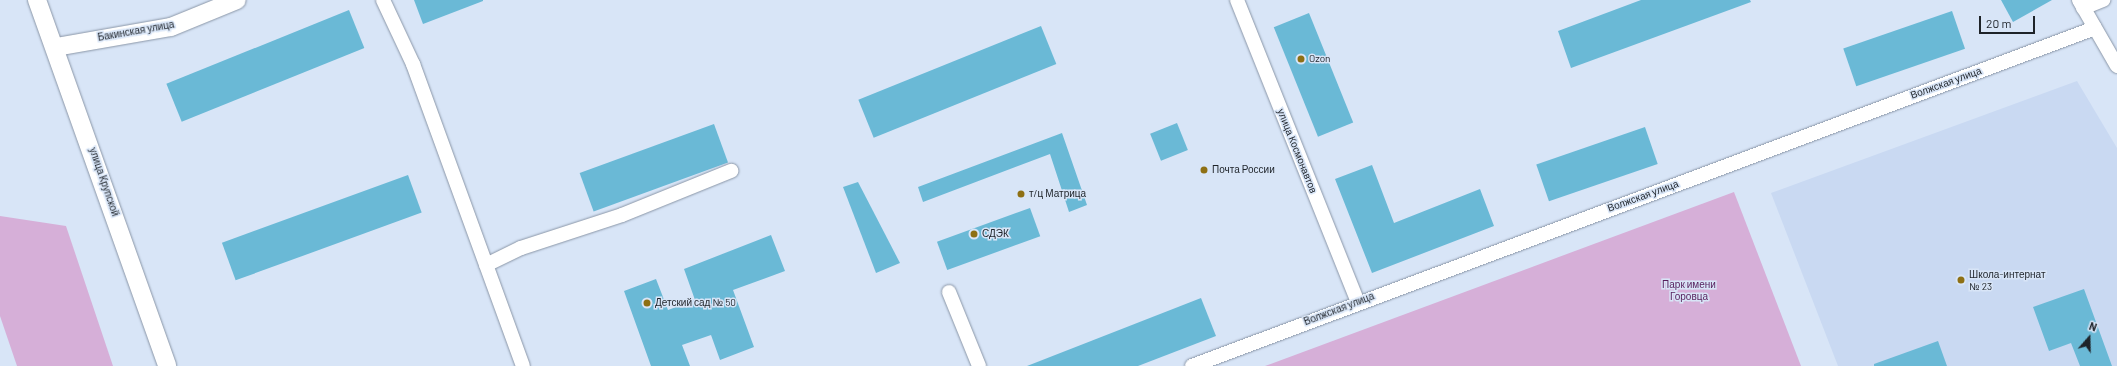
<!DOCTYPE html>
<html>
<head>
<meta charset="utf-8">
<style>
  body { margin:0 }
  #map { position:relative; width:2117px; height:366px; overflow:hidden; background:#d8e5f7; font-family:Barlow,sans-serif }
  div>[style] { position:absolute }
  .built>* { inset:0; background:#c9d9f2 }
  .green>* { inset:0; background:#d6afd8 }
  .building>* { inset:0; background:#6ab9d6; transform-origin:0 0 }
  .roads { filter:drop-shadow(0 0 1px #8a96a7) drop-shadow(0 0 1px #8a96a7) }
  .minor>* { height:14px; margin:-7px; padding:0 7px; transform-origin:7px; border-radius:7px; background:#fff }
  .tertiary>* { height:18px; margin:-9px; padding:0 9px; transform-origin:9px; border-radius:9px; background:#fff }
  .dots>* { width:11px; height:11px; translate:-50% -50%; box-sizing:border-box; border:2px solid #d8e5f7; border-radius:50% }
  span { translate:-50% -50%; white-space:nowrap; text-align:center; line-height:1.15; -webkit-text-stroke:3px #d8e5f7; paint-order:stroke }
  .street-label { font-size:10px; color:#1e2329 }
  .poi-label { font-size:10px; color:#1e2329 }
  .left { translate:0 -50%; text-align:left }
  .park-label { font-size:10px; color:#571e5c }
  .north { position:absolute; left:2069px; top:318px; width:40px; height:40px; -webkit-text-stroke:3px #d8e5f7; paint-order:stroke; rotate:20deg; font-size:11px; font-weight:700; line-height:16px; text-align:center; color:#1e2329 }
  .north::after { content:''; display:block; margin:auto; width:14px; height:18px; background:#1e2329; clip-path:polygon(50% 0,100% 100%,50% 72%,0 100%) }
  .scale { position:absolute; left:1979px; top:16px; width:56px; height:18px; box-sizing:border-box; border:2px solid #1e2329; border-top:0; padding-left:5px; font-size:12px; line-height:14px; white-space:nowrap; color:#1e2329; -webkit-text-stroke:3px #d8e5f7; paint-order:stroke }
</style>
</head>
<body>
<div id="map">
  <div class="built">
    <div style="clip-path:polygon(2077px 81px,2117px 148px,2117px 366px,1838px 366px,1771px 193px)"></div>
  </div>
  <div class="green">
    <div style="clip-path:polygon(1734px 192px,1801px 366px,1265px 366px)"></div>
    <div style="clip-path:polygon(0 216px,66px 226px,113px 366px,17px 366px,0 316px)"></div>
  </div>
  <div class="building">
    <div style="clip-path:polygon(414px 0,483px 0,483px 1px,423px 24px)"></div>
    <div style="clip-path:polygon(1641px 0,1750px 0,1751px 2px,1571px 68px,1558px 31px)"></div>
    <div style="clip-path:polygon(2001px 0,2052px 0,2013px 22px)"></div>
    <div style="left:349px;top:10px;width:41px;height:197px;rotate:68deg"></div>
    <div style="left:1952px;top:11px;width:40px;height:115px;rotate:71deg"></div>
    <div style="left:1309px;top:13px;width:118px;height:38px;rotate:68deg"></div>
    <div style="left:1041px;top:26px;width:41px;height:197px;rotate:68deg"></div>
    <div style="left:1177px;top:123px;width:29px;height:29px;rotate:68deg"></div>
    <div style="left:714px;top:124px;width:41px;height:143px;rotate:70deg"></div>
    <div style="left:1645px;top:127px;width:39px;height:115px;rotate:71deg"></div>
    <div style="clip-path:polygon(1062px 133px,1087px 205px,1069px 212px,1050px 154px,923px 202px,918px 187px)"></div>
    <div style="clip-path:polygon(1372px 165px,1394px 223px,1480px 189px,1494px 226px,1372px 273px,1335px 179px)"></div>
    <div style="left:408px;top:175px;width:40px;height:198px;rotate:70deg"></div>
    <div style="clip-path:polygon(858px 182px,900px 263px,876px 273px,843px 187px)"></div>
    <div style="left:1030px;top:208px;width:30px;height:99px;rotate:70deg"></div>
    <div style="clip-path:polygon(771px 235px,785px 271px,733px 290px,754px 347px,720px 360px,711px 335px,682px 345px,690px 366px,651px 366px,624px 291px,656px 279px,668px 310px,695px 300px,684px 269px)"></div>
    <div style="clip-path:polygon(2084px 289px,2112px 366px,2080px 366px,2071px 343px,2049px 351px,2033px 307px)"></div>
    <div style="clip-path:polygon(1201px 298px,1216px 336px,1138px 366px,1027px 366px)"></div>
    <div style="clip-path:polygon(1938px 341px,1947px 366px,1874px 366px,1874px 364px)"></div>
  </div>
  <div class="roads">
    <div class="minor">
      <div style="left:383px;top:0;width:71px;rotate:64.9deg"></div>
      <div style="left:413px;top:64px;width:321px;rotate:70deg"></div>
      <div style="left:1237px;top:0;width:325px;rotate:68.2deg"></div>
      <div style="left:2079px;top:0;width:76px;rotate:60.1deg"></div>
      <div style="left:2083px;top:8px;width:22px;rotate:-22deg"></div>
      <div style="left:486px;top:265px;width:39px;rotate:-26deg"></div>
      <div style="left:521px;top:248px;width:106px;rotate:-18.1deg"></div>
      <div style="left:622px;top:215px;width:118px;rotate:-22deg"></div>
      <div style="left:949px;top:292px;width:80px;rotate:67.9deg"></div>
      <div style="left:1192px;top:366px;width:964px;rotate:-20.52deg"></div>
    </div>
    <div class="tertiary">
      <div style="left:37px;top:0;width:388px;rotate:70.4deg"></div>
      <div style="left:56px;top:47px;width:117px;rotate:-9.9deg"></div>
      <div style="left:171px;top:27px;width:71px;rotate:-22.2deg"></div>
    </div>
  </div>
  <div class="dots">
    <div style="left:1301px;top:59px;background:#8e7014"></div>
    <div style="left:1204px;top:170px;background:#8e7014"></div>
    <div style="left:1021px;top:194px;background:#8e7014"></div>
    <div style="left:974px;top:234px;background:#8e7014"></div>
    <div style="left:1961px;top:280px;background:#8e7014"></div>
    <div style="left:647px;top:303px;background:#8e7014"></div>
  </div>
  <div class="street-label">
    <span style="left:136px;top:31px;rotate:-10deg">Бакинская улица</span>
    <span style="left:1946px;top:83px;rotate:-20deg">Волжская улица</span>
    <span style="left:1297px;top:151px;rotate:68deg">улица Космонавтов</span>
    <span style="left:104px;top:182px;rotate:71deg">улица Крупской</span>
    <span style="left:1643px;top:196px;rotate:-20deg">Волжская улица</span>
    <span style="left:1339px;top:309px;rotate:-21deg">Волжская улица</span>
  </div>
  <div class="poi-label">
    <span class="left" style="left:1309px;top:59px">Ozon</span>
    <span class="left" style="left:1212px;top:170px">Почта России</span>
    <span class="left" style="left:1029px;top:194px">т/ц Матрица</span>
    <span class="left" style="left:982px;top:234px">СДЭК</span>
    <span class="left" style="left:1969px;top:280px">Школа-интернат<br>№ 23</span>
    <span class="left" style="left:655px;top:303px">Детский сад № 50</span>
  </div>
  <div class="park-label">
    <span style="left:1689px;top:290px">Парк имени<br>Горовца</span>
  </div>
  <div class="north">N</div>
  <div class="scale">20 m</div>
</div>
</body>
</html>
